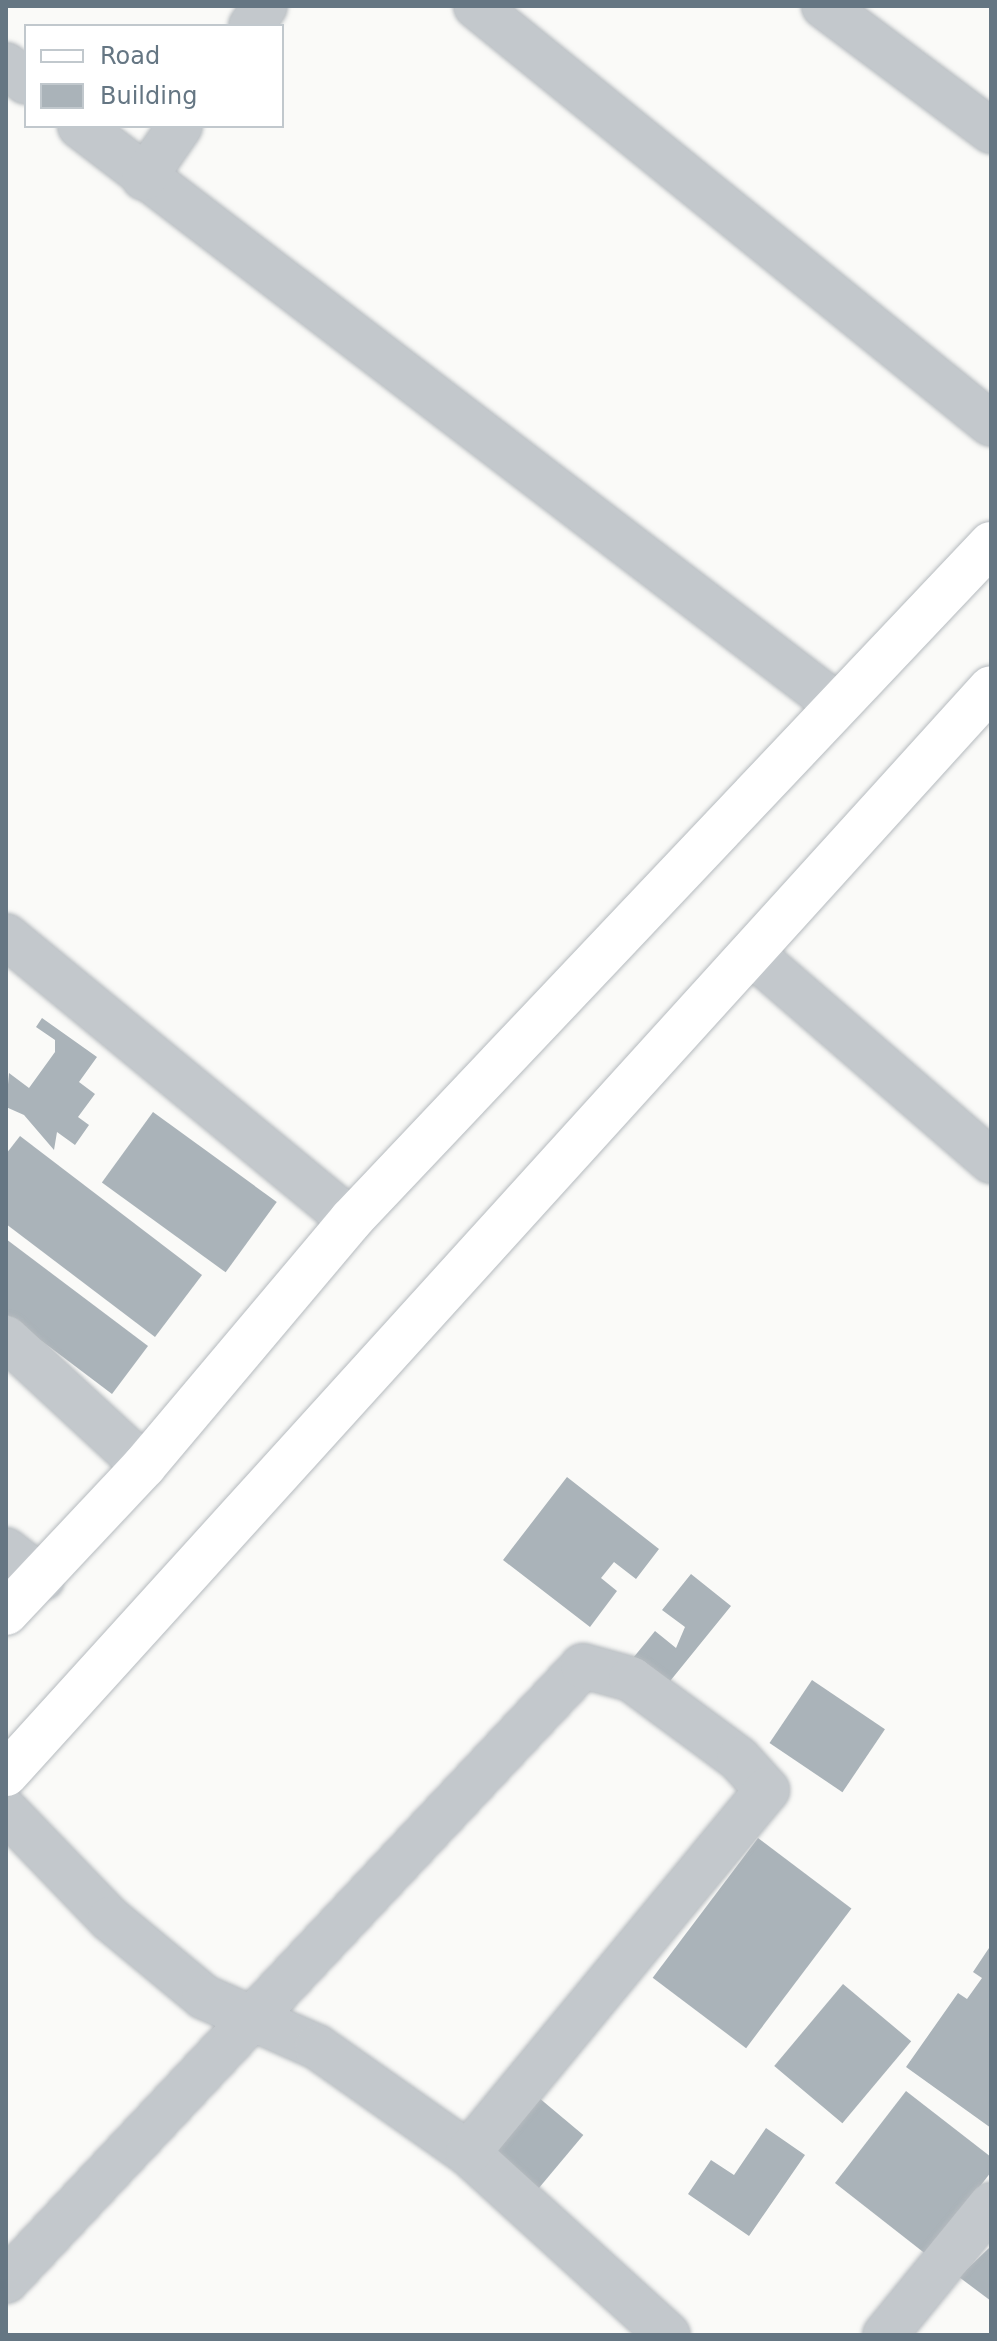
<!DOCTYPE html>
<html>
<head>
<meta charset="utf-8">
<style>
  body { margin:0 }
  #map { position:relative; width:997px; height:2341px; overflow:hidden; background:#fafaf8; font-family:"DejaVu Sans",sans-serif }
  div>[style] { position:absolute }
  .building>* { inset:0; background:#aab3b9; transform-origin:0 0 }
  .roads { filter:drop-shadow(0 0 2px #b5babe) drop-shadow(0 0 2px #b5babe) }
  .street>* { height:44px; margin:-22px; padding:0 22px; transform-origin:22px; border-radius:22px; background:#c3c8cc }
  .primary>* { height:44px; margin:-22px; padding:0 22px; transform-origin:22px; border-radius:22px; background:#fff }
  span { translate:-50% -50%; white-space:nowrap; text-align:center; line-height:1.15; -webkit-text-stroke:8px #fff; paint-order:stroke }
  .frame { position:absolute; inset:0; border:8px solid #657683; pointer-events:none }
  .legend { position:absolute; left:24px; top:24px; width:260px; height:104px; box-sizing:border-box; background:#fff; border:2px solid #c1c8cd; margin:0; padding:10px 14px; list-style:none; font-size:24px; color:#657683 }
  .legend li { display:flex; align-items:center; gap:16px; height:40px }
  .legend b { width:40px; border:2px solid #c1c8cd }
</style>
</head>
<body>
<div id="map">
  <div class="building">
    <div style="clip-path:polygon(42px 1018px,97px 1057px,79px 1082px,95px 1094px,78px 1117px,89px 1125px,75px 1145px,57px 1132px,54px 1150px,24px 1115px,6px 1107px,9px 1073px,29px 1088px,55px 1052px,55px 1040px,36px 1027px)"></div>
    <div style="left:153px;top:1112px;width:153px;height:87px;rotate:36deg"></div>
    <div style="clip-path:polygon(20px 1136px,202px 1275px,155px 1337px,6px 1224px,6px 1154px)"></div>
    <div style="clip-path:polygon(6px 1239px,148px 1346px,112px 1394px,6px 1314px)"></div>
    <div style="clip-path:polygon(567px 1477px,659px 1549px,636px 1579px,614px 1562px,601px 1578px,617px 1591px,590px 1627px,503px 1560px)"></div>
    <div style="clip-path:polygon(691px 1574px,731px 1606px,662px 1691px,629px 1663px,655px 1631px,676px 1648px,685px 1627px,662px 1610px)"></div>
    <div style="left:812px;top:1680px;width:88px;height:76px;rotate:34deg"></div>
    <div style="left:758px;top:1838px;width:117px;height:175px;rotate:37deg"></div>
    <div style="clip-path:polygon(991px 1945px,991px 2128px,906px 2067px,958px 1993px,967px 1999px,982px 1978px,973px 1972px)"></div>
    <div style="left:843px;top:1984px;width:89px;height:107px;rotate:40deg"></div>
    <div style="clip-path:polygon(906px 2091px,991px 2157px,991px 2172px,927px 2255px,835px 2183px)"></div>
    <div style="left:532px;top:2092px;width:67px;height:87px;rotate:40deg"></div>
    <div style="clip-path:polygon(766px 2128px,805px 2155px,749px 2236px,688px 2194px,711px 2160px,734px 2175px)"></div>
    <div style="clip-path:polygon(991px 2246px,991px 2301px,959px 2277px)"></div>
  </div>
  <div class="roads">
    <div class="street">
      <div style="left:476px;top:6px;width:663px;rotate:39.06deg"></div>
      <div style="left:824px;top:6px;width:209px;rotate:36.8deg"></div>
      <div style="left:251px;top:26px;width:24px;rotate:-55deg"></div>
      <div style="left:6px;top:65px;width:26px;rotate:40deg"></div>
      <div style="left:80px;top:126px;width:953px;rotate:37.41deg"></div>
      <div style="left:144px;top:178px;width:63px;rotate:-55.3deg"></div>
      <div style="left:6px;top:936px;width:447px;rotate:39.5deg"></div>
      <div style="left:751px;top:953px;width:318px;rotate:40.9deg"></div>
      <div style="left:6px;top:1338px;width:188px;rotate:42.8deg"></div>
      <div style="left:6px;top:1550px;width:46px;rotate:37.9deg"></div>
      <div style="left:6px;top:1811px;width:150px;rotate:46.1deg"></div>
      <div style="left:110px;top:1919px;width:122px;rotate:39.7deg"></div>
      <div style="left:204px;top:1997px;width:124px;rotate:23.9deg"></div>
      <div style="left:317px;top:2047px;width:184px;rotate:35.1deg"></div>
      <div style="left:468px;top:2153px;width:270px;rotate:42.3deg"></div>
      <div style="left:6px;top:2281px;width:843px;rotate:-46.83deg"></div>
      <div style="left:583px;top:1666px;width:50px;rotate:15.2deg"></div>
      <div style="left:631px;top:1679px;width:134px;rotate:36.5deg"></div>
      <div style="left:739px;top:1759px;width:42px;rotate:47.9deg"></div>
      <div style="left:767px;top:1790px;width:470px;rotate:129.5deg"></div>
      <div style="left:885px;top:2335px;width:168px;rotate:-50.8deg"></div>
    </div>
    <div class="primary">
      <div style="left:6px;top:1613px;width:202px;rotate:-46.8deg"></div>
      <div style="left:144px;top:1466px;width:322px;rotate:-49.9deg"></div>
      <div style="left:351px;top:1220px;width:931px;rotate:-46.57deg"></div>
      <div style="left:6px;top:1774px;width:1466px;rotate:-47.79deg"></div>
    </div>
  </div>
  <div class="frame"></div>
  <ul class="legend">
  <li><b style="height:10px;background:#fff"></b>Road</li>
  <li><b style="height:22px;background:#aab3b9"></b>Building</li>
  </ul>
</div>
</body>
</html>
